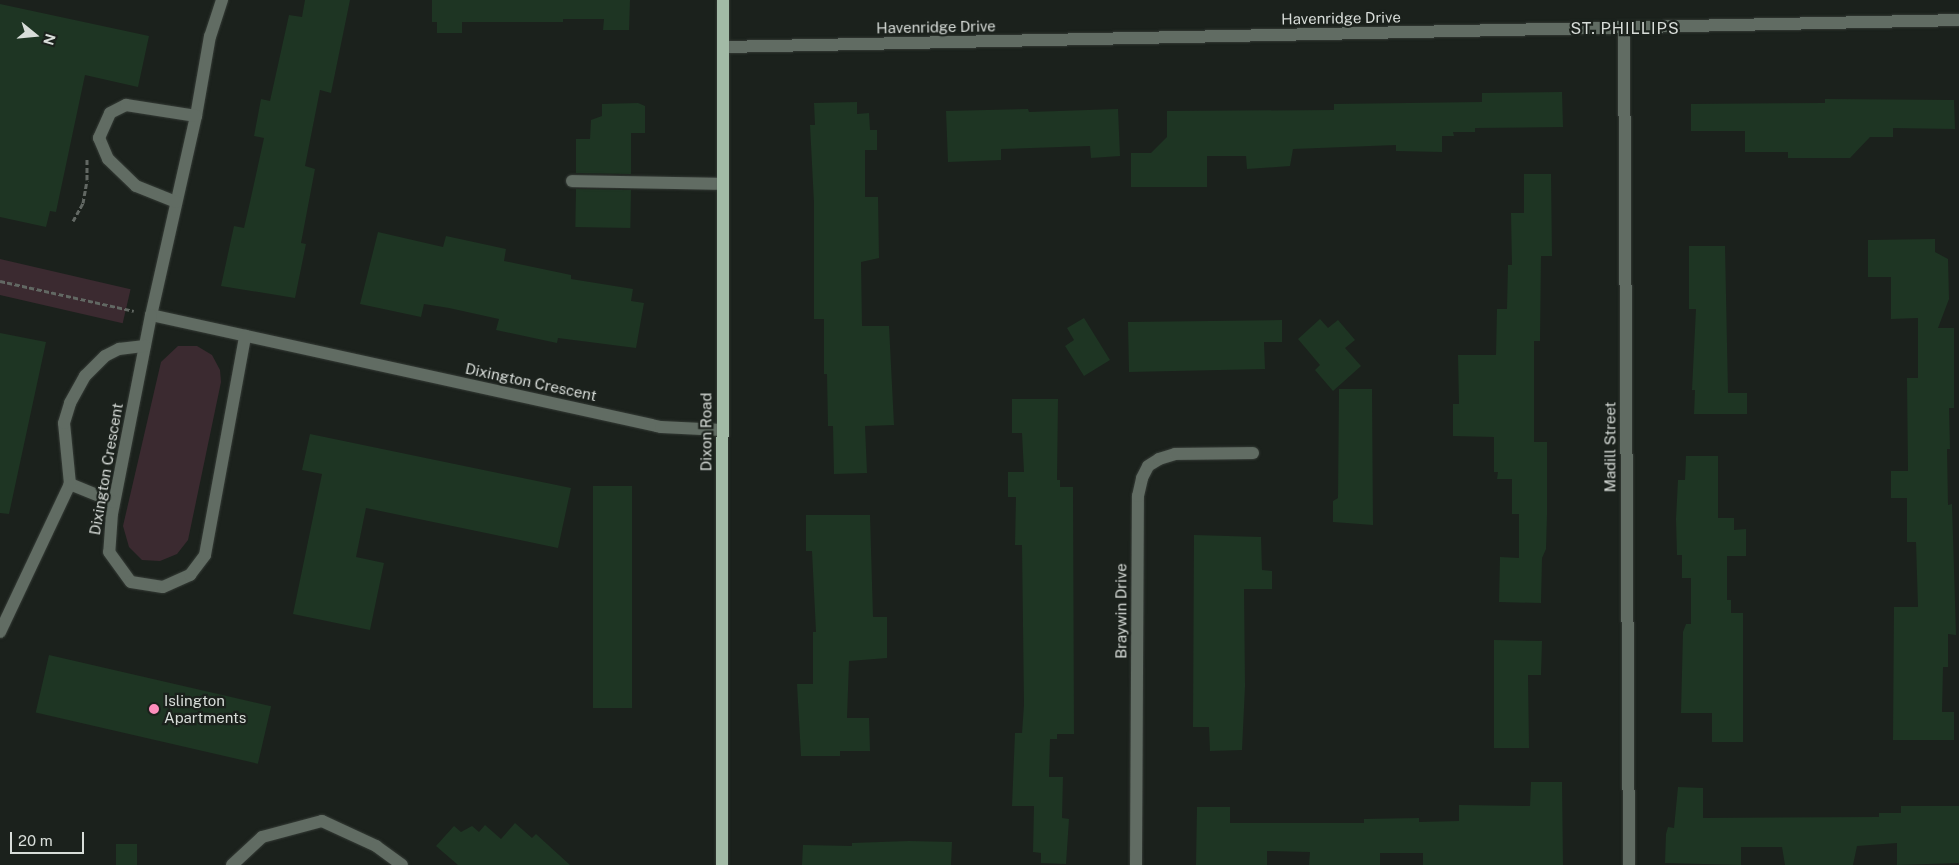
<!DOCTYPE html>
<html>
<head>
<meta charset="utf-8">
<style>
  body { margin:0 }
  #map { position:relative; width:1959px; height:865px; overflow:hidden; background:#1b211c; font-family:"Public Sans",sans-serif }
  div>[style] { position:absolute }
  .green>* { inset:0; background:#3b2a30; transform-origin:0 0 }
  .building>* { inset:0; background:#1e3523; transform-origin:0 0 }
  .path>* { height:3px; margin-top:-1.5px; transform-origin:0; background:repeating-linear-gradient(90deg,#626863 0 5px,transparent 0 7.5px) }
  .roads { filter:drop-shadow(0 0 1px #353b36) drop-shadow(0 0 1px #353b36) }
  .minor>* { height:12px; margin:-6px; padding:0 6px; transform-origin:6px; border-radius:6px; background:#616c63 }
  .major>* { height:12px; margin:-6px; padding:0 6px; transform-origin:6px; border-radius:6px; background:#a2baa6 }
  .dots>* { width:14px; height:14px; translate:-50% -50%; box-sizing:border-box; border:2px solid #1b211c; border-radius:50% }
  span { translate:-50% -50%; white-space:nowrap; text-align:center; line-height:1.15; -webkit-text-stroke:4.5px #1b211c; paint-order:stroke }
  .street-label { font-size:15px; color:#d8ddd9 }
  .poi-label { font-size:15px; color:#d8ddd9 }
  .left { translate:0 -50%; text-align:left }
  .neighbourhood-label { font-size:16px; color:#d8ddd9; letter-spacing:1px }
  .north { position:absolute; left:10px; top:10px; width:50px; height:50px; -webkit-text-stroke:4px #1b211c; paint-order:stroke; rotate:107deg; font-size:14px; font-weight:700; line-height:20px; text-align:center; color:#d8ddd9 }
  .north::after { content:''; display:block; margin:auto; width:18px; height:22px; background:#d8ddd9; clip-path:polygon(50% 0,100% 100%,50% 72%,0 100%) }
  .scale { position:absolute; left:10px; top:832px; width:74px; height:22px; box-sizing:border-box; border:2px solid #d8ddd9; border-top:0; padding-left:6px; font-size:15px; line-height:18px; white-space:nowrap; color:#d8ddd9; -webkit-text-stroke:4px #1b211c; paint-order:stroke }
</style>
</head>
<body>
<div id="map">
  <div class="green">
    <div style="left:0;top:259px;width:134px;height:35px;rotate:13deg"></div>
    <div style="clip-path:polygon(178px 346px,197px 346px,212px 355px,220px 370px,221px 382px,188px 540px,177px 554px,160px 561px,142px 560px,129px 547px,123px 526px,161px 362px)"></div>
  </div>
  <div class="building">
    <div style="clip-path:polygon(305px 0,350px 0,331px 93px,320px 90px,305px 166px,315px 169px,301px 243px,306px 244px,295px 298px,221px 286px,234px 226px,244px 228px,250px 202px,264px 138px,254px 136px,261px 99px,270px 101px,289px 15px,302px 17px)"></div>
    <div style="clip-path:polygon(432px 0,630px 0,629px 30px,603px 30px,604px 19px,563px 19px,563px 22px,462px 22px,462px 33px,437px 33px,437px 22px,432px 22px)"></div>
    <div style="clip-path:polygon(0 4px,149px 36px,138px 87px,85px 75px,56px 212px,50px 211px,46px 227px,0 217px)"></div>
    <div style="clip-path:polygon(1562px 92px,1563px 127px,1475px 128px,1475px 132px,1453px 132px,1454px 136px,1442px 136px,1442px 152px,1396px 151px,1396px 145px,1293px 149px,1290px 166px,1247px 169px,1246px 156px,1207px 156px,1207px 187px,1131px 187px,1131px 153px,1151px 153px,1167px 137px,1167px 111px,1334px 110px,1334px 104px,1482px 102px,1482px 93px)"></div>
    <div style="clip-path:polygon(1825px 99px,1954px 100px,1955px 129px,1893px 128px,1893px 137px,1870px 137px,1850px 158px,1788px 158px,1788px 152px,1745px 152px,1745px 131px,1691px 131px,1691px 104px,1825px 103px)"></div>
    <div style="clip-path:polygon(857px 102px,857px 114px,869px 113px,870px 130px,877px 130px,877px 150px,865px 150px,865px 197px,878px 197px,879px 258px,861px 262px,862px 326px,889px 326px,894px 425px,865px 426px,867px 473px,834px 474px,833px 426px,828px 426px,827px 374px,824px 374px,824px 319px,814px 319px,814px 203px,810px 125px,815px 125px,814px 103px)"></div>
    <div style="clip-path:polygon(638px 103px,645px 106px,645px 133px,631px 133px,631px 174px,576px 173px,576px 139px,590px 139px,591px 120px,602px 116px,602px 104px)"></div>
    <div style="clip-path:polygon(1028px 109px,1029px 112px,1118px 109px,1120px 156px,1091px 158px,1090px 146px,1001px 149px,1001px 160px,948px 162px,946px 111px)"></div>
    <div style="clip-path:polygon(1524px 174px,1551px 174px,1552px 256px,1541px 256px,1540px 341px,1534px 341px,1534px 442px,1547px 442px,1547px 514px,1546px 549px,1542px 558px,1541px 603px,1499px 602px,1500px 557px,1519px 558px,1519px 514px,1512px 514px,1512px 479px,1497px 479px,1498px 472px,1494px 472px,1494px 437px,1453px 436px,1453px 404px,1459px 404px,1458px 355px,1496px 355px,1497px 309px,1507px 309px,1508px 265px,1512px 265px,1511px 213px,1524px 213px)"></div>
    <div style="left:576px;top:189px;width:55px;height:38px;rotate:1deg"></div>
    <div style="clip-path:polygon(378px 232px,443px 247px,446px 236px,506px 249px,504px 261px,571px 275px,571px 279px,633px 289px,631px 301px,644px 303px,636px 348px,558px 338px,557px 343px,496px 330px,499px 319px,449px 308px,424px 304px,421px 317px,360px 304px)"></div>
    <div style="clip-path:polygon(1935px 239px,1935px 252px,1948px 259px,1949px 299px,1938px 328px,1954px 328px,1954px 408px,1949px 408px,1950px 449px,1947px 449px,1948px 505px,1952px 504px,1956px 635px,1948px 634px,1948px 667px,1943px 667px,1942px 712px,1954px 712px,1954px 740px,1893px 740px,1894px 607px,1918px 607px,1916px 542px,1907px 542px,1907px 498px,1891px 498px,1891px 471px,1908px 471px,1907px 378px,1918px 378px,1918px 318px,1891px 319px,1891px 277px,1868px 277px,1868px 240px)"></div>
    <div style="clip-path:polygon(1689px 246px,1725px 246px,1728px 393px,1747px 393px,1747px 414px,1694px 414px,1695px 390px,1692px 390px,1696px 309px,1689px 309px)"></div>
    <div style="clip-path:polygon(1084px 318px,1110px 360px,1084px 376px,1065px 346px,1074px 340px,1067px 328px)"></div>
    <div style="clip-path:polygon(1320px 319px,1328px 328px,1338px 320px,1355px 340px,1345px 348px,1361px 366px,1333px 391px,1315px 370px,1320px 365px,1298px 339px)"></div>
    <div style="clip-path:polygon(1282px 320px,1282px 342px,1264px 342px,1265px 369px,1129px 372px,1128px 322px)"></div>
    <div style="clip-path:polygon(0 333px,46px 342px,9px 514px,0 513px)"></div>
    <div style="clip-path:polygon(1339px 389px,1372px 389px,1373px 525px,1333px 522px,1333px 501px,1338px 498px)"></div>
    <div style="clip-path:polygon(1012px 399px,1058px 399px,1057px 480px,1060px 480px,1060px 487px,1073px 487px,1074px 734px,1057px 734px,1057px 739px,1050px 739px,1049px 777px,1063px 777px,1062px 818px,1069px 819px,1066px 864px,1041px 863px,1041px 853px,1033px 852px,1034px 806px,1012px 806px,1015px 733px,1022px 733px,1024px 705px,1022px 545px,1015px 545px,1016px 497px,1008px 497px,1008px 472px,1024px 472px,1022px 433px,1012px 433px)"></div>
    <div style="clip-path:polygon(310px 434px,571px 488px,558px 548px,366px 508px,356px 557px,384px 563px,370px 630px,293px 614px,322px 474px,302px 470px)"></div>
    <div style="clip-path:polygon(1686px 456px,1718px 456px,1718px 518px,1734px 518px,1734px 530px,1746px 529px,1746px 556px,1727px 556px,1727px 600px,1731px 600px,1731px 613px,1743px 613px,1743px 742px,1712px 742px,1712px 713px,1681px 713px,1683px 632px,1686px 624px,1691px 624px,1691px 578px,1682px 578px,1682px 555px,1677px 555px,1676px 519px,1678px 480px,1685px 480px)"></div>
    <div style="left:593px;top:486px;width:39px;height:222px"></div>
    <div style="clip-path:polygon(806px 515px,870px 515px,873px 617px,887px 617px,887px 658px,849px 661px,847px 718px,869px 718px,870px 751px,840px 751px,840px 756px,801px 756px,797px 684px,813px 684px,813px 632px,816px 632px,812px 551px,806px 551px)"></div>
    <div style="clip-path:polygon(1194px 535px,1261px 537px,1262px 570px,1272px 571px,1272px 589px,1244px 589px,1245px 686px,1242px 750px,1210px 751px,1209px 727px,1193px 727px)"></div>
    <div style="clip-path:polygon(1494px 640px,1542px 641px,1541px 675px,1528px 675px,1529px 748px,1494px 748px)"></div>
    <div style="left:49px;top:655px;width:228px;height:59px;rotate:13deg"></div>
    <div style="clip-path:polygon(1531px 782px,1562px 782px,1563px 865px,1423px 865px,1423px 853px,1380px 853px,1380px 865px,1309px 865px,1310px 852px,1267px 851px,1267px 865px,1196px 865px,1197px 807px,1230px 807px,1230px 823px,1364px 823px,1364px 819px,1419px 818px,1419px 822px,1459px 821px,1459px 805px,1530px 806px)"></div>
    <div style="clip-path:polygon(1678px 787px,1703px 788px,1703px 818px,1879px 817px,1879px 813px,1901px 813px,1901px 806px,1959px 806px,1959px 863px,1897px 865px,1897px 843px,1857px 846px,1853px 865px,1785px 865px,1782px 847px,1741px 847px,1741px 865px,1665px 863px,1666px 834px,1668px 827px,1674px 828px)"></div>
    <div style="clip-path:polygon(515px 823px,532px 838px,536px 834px,570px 865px,458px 865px,436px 846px,454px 826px,461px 832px,472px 826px,479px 832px,485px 825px,501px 839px)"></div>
    <div style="clip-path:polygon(909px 841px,952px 842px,951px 865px,802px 865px,803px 845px,852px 846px,852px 843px)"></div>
    <div style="left:116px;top:844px;width:21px;height:21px"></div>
  </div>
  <div class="path">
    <div style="left:73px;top:221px;width:21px;rotate:-61deg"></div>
    <div style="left:83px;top:203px;width:23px;rotate:-80deg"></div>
    <div style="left:87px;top:180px;width:21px;rotate:-90deg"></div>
    <div style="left:0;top:281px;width:137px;rotate:12.6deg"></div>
  </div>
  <div class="roads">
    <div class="minor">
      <div style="left:222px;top:0;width:38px;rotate:108deg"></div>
      <div style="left:210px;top:36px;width:81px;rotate:99.9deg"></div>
      <div style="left:196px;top:116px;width:204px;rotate:102.7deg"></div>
      <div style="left:151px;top:315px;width:522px;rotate:12.39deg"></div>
      <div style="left:661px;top:427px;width:61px;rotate:2.8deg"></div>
      <div style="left:1624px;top:29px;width:836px;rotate:89.66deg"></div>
      <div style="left:724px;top:47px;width:1235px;rotate:-1.25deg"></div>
      <div style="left:572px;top:181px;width:151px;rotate:1.1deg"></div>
      <div style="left:176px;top:202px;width:43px;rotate:-158.2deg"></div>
      <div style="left:136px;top:186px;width:39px;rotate:-136deg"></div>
      <div style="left:108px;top:159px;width:23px;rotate:-113deg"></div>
      <div style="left:99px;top:138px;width:27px;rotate:-66deg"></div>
      <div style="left:110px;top:113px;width:18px;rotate:-27deg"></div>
      <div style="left:126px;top:105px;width:71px;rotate:8.9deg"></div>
      <div style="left:151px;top:315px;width:202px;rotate:101.1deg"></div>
      <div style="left:112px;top:513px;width:39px;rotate:94deg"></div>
      <div style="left:109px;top:552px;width:37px;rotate:54deg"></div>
      <div style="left:131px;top:582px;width:32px;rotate:9deg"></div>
      <div style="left:163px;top:587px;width:30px;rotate:-24deg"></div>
      <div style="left:190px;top:575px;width:25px;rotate:-53deg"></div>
      <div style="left:205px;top:555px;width:223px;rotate:-79.6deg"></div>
      <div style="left:114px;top:502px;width:48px;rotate:-157.8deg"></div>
      <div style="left:70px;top:484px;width:61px;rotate:-95.6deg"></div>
      <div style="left:64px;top:423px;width:21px;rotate:-73deg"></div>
      <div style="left:70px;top:403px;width:31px;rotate:-61deg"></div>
      <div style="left:85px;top:376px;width:28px;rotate:-45deg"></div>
      <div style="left:105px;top:356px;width:16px;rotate:-27deg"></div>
      <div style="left:119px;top:349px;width:26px;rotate:-7deg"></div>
      <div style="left:0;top:632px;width:164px;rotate:-64.7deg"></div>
      <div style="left:232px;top:865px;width:41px;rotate:-43deg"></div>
      <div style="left:262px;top:837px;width:62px;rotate:-14.9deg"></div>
      <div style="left:322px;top:821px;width:60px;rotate:24.8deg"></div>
      <div style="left:376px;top:846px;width:32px;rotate:36deg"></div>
      <div style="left:1136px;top:865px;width:369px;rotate:-89.7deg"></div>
      <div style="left:1138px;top:496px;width:18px;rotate:-77deg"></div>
      <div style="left:1142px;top:478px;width:13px;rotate:-63deg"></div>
      <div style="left:1148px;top:466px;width:13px;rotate:-32deg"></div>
      <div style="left:1159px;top:459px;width:17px;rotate:-17deg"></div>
      <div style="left:1175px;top:454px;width:78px;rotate:-0.7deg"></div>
    </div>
    <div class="major">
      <div style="left:722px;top:865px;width:865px;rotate:-89.93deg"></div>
    </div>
  </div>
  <div class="dots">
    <div style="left:154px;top:709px;background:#fe8ebc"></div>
  </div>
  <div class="street-label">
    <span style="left:1341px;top:18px;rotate:-1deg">Havenridge Drive</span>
    <span style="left:936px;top:27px;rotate:-1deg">Havenridge Drive</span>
    <span style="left:531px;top:382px;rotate:12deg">Dixington Crescent</span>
    <span style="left:706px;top:432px;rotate:-90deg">Dixon Road</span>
    <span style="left:1610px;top:447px;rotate:-90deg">Madill Street</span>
    <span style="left:106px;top:469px;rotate:-80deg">Dixington Crescent</span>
    <span style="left:1121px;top:611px;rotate:-90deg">Braywin Drive</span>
  </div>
  <div class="poi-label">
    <span class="left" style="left:164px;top:709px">Islington<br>Apartments</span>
  </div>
  <div class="neighbourhood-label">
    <span style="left:1625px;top:29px">ST. PHILLIPS</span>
  </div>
  <div class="north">N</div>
  <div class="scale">20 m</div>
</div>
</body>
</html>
